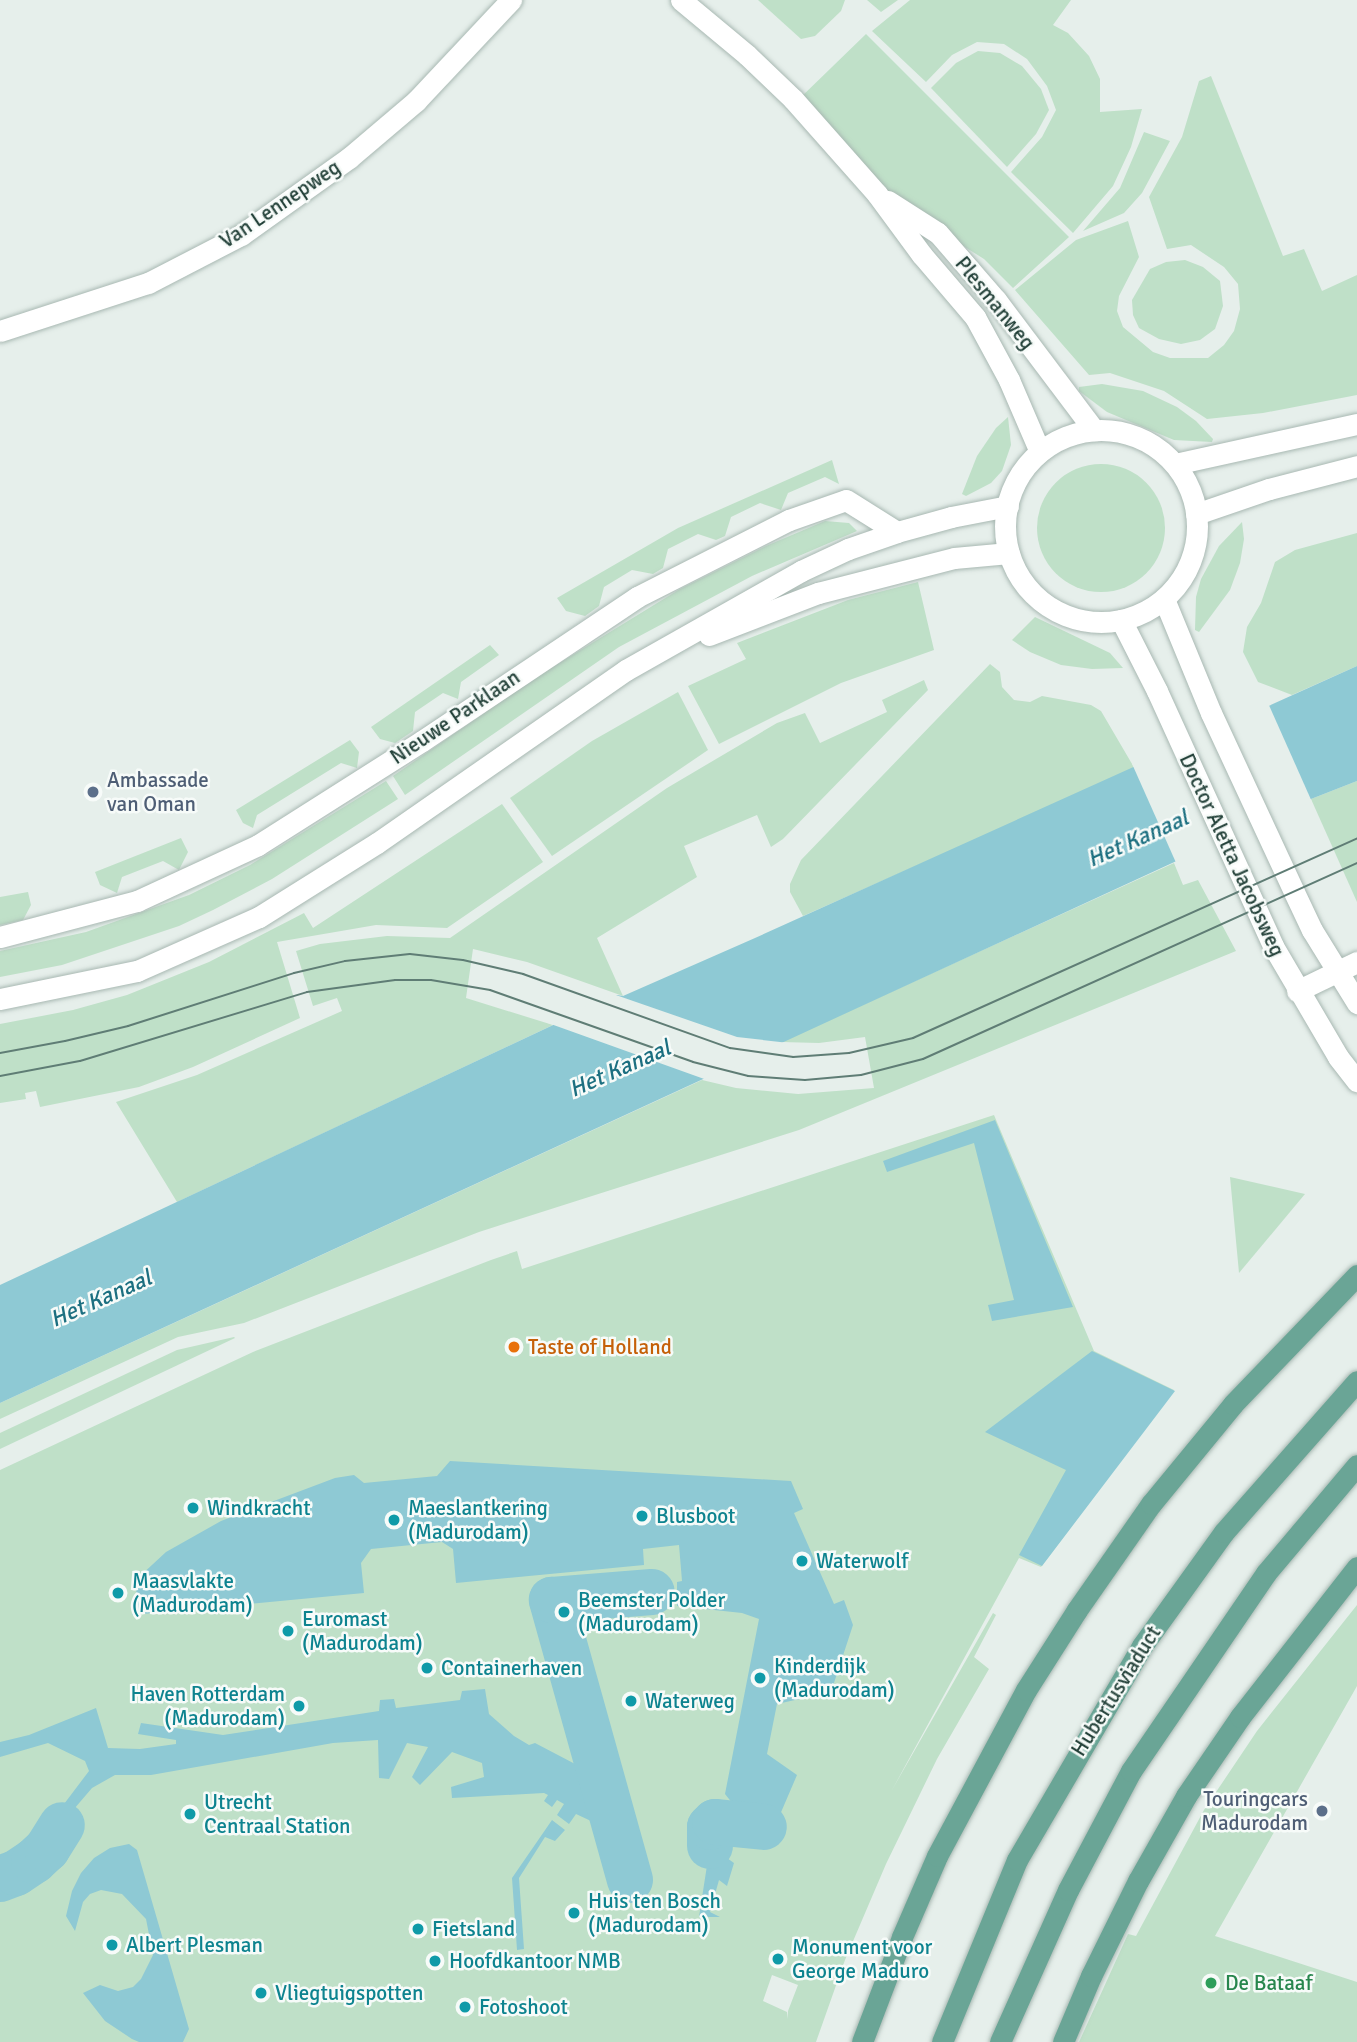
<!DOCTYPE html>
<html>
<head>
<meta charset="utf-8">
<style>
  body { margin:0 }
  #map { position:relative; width:1357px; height:2042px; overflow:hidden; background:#e6efeb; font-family:Signika,sans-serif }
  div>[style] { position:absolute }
  .green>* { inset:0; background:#bfe0c8 }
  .round { border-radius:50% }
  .water>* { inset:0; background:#8ec9d4 }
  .pier>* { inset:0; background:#e6efeb; transform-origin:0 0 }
  .canal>* { height:46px; margin:-23px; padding:0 23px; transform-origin:23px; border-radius:23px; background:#8ec9d4 }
  .roads { filter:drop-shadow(0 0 2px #a8b8b2) drop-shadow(0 0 2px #a8b8b2) }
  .street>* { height:21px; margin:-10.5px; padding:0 10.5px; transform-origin:10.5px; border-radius:10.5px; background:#fff }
  .secondary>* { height:21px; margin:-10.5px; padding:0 10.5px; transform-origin:10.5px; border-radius:10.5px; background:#fff }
  .secondary>.ring { margin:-10.5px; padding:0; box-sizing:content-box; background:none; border:21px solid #fff; border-radius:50% }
  .primary>* { height:21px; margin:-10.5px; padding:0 10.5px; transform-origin:10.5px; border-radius:10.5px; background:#6aa596 }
  .tram>* { height:2px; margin:-1px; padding:0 1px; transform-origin:1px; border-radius:1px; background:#5f7d75 }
  .dots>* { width:19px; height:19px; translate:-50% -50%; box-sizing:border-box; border:4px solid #f7fbf9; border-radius:50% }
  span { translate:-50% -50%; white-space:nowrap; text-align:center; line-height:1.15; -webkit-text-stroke:5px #f7fbf9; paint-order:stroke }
  .street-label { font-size:21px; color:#24423a }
  .service-label { font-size:21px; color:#4e5e75 }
  .left { translate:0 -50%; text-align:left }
  .right { translate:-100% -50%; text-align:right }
  .food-label { font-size:21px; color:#c56008 }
  .culture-label { font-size:21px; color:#0d838f }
  .leisure-label { font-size:21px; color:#27864d }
  .water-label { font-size:23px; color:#1c6f80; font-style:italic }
</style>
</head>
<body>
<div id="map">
  <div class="green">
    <div style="clip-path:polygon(758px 0,845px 0,841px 11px,815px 36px,801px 39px)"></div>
    <div style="clip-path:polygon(867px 0,898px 0,881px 12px)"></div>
    <div style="clip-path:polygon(910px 0,1071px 0,1053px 25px,1068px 33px,1089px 56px,1100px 79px,1100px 112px,1142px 109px,1131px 147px,1113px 186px,1073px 233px,1011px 172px,1042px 137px,1056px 110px,1047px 86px,1027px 59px,1004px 44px,977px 42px,952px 55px,926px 82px,872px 31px)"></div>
    <div style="clip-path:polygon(866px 34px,1069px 237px,1013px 288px,984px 259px,879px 193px,798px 100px)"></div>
    <div style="clip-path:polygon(978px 51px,1000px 53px,1022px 66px,1041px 89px,1049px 110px,1036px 134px,1007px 167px,931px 88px,956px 63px)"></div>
    <div style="clip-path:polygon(1211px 76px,1283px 256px,1304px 249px,1322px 291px,1357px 275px,1357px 395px,1263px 413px,1207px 419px,1164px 391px,1110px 373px,1089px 375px,1015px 290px,1076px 240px,1128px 221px,1139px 257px,1119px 296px,1117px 311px,1123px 327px,1153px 352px,1170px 358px,1208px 358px,1224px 345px,1234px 331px,1240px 309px,1238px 284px,1224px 267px,1191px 245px,1167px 249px,1149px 197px,1182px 137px,1199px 81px)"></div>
    <div style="clip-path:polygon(1144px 132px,1170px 141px,1142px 193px,1124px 213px,1083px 231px,1120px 188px)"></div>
    <div style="clip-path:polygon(1185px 260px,1203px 267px,1220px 281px,1223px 306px,1215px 329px,1200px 340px,1181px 344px,1159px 339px,1139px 328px,1133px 315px,1132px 300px,1150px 269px,1166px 262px)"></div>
    <div style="clip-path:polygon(1102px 384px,1143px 391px,1177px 407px,1196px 421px,1213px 439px,1212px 442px,1174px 440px,1107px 412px,1079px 391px,1079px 387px)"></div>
    <div style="clip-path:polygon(1008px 417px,1011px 445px,1002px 471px,991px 483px,966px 496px,962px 494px,977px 456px,996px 428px)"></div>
    <div style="clip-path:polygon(832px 460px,839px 484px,825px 477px,788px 493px,781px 510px,760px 503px,731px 517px,725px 536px,716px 540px,698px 534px,668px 549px,663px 568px,653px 574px,632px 570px,604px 587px,599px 606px,585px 616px,566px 611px,557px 598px,678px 528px)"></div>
    <div class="round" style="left:1037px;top:464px;width:128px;height:128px"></div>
    <div style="clip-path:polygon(825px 521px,849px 523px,857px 531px,752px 576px,619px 647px,405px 795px,393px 776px,535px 678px,680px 589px,766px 546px)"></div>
    <div style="clip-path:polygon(1242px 522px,1244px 539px,1240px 563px,1230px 590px,1199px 632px,1195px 630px,1196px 597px,1201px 579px,1219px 546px)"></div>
    <div style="clip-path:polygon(1357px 533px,1357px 666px,1292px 695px,1258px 682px,1243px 652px,1247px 627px,1261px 603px,1275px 562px,1295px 550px)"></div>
    <div style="clip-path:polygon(918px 582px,934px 650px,841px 683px,719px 744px,688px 686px,746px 659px,737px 643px,848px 600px)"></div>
    <div style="clip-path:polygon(1035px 617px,1110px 653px,1123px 668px,1092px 669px,1061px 665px,1030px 652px,1012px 640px)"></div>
    <div style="clip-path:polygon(490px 645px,499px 655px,461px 682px,458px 699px,443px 693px,415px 712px,413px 731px,395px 743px,380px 739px,371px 727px)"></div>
    <div style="clip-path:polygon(990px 664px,1000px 672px,1002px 687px,1014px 700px,1030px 702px,1042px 696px,1091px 705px,1101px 711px,1135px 769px,803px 916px,790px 892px,790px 884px,801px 860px)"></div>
    <div style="clip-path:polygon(924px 680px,928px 690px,783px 839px,771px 847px,757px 815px,684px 846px,697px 877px,597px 938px,623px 996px,527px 962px,473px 949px,466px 998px,553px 1025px,177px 1202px,116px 1102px,197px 1075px,342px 1011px,337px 998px,313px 1006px,296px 951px,320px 944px,387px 936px,450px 938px,667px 788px,777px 723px,805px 713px,820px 743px,887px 712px,882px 700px)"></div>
    <div style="clip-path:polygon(678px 692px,708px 750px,552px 856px,510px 798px,592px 741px)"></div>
    <div style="clip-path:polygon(350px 740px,359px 752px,357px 768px,341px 763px,257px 815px,253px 828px,243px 823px,236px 810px)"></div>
    <div style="clip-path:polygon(386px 781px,398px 799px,272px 879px,213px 910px,179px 926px,62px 965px,0 977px,0 951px,86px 932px,189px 895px,250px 865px)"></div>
    <div style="clip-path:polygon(1357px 781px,1357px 902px,1311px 799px)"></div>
    <div style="clip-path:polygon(502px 804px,543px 862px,447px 928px,376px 925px,277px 942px,300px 1018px,193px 1067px,139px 1087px,40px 1107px,36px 1091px,25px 1093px,26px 1099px,0 1103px,0 1024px,73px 1010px,127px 995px,209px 962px,304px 913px,313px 928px)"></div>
    <div style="clip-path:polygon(181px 838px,188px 852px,179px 870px,163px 861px,122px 877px,117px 893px,100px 885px,95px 872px)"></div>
    <div style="clip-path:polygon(1174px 863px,1183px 885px,1198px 880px,1236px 951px,799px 1130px,479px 1232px,244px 1323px,178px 1337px,0 1419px,0 1403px,702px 1080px,736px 1088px,798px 1094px,874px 1088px,865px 1037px,819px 1043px,781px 1042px)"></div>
    <div style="clip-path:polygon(28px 892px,31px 905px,23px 920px,0 925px,0 897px)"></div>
    <div style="clip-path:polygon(evenodd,994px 1115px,1094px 1351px,1174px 1390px,1041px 1567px,1019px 1558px,892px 1790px,993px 1613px,996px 1615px,974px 1657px,989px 1669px,937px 1759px,886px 1864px,845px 1960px,816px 2042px,0 2042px,0 1470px,253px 1352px,491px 1260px,517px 1251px,522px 1269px,994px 1115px,772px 1975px,798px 1985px,788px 2011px,788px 2019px,787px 2012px,763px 2001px,772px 1975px)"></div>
    <div style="clip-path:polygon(1230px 1177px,1305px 1194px,1239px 1273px)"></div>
    <div style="clip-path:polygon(234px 1337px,235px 1338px,0 1449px,0 1433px,177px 1350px)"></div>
    <div style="clip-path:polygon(1357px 1605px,1357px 1686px,1215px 1936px,1357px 1982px,1357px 2042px,1079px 2042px,1128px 1934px,1136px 1936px,1204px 1810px,1257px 1731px)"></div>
  </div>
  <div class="water">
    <div style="clip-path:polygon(1357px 666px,1357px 781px,1311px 799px,0 1403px,0 1285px,617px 995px,623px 996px,755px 938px)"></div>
    <div style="clip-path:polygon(995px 1120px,1073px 1307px,992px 1321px,988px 1305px,1014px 1300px,974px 1143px,887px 1172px,883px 1161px)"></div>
    <div style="clip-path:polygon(1092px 1351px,1175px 1391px,1042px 1566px,1019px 1555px,1066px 1470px,985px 1432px)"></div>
    <div style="clip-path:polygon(450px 1461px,791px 1481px,803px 1509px,794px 1513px,834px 1604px,844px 1600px,853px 1625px,831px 1692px,777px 1704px,767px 1754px,797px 1775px,779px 1817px,741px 1814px,725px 1794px,759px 1619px,742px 1613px,677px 1606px,677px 1582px,682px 1581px,679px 1545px,643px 1549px,644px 1565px,456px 1583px,453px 1549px,442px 1542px,371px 1549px,361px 1563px,364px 1593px,132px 1615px,139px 1577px,166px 1552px,221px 1521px,335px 1478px,354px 1475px,364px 1483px,437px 1476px)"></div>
    <div style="clip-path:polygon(485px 1689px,489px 1714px,514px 1736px,529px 1745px,535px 1743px,577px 1765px,591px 1821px,576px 1814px,569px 1824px,557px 1815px,564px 1804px,557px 1800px,552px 1807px,544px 1801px,548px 1795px,544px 1793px,452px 1798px,451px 1787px,484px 1777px,482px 1763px,452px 1752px,420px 1785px,412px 1777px,428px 1747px,407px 1743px,389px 1779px,379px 1778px,378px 1740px,333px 1743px,151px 1775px,115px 1775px,92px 1788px,74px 1809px,63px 1831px,74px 1842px,67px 1849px,58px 1842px,33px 1866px,0 1879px,0 1866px,41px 1845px,61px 1808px,89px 1771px,85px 1761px,48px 1743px,0 1757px,0 1742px,29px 1735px,96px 1708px,108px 1748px,140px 1749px,176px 1744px,176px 1740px,138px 1734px,141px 1723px,223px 1735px,379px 1711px,380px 1700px,394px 1699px,396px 1708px,460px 1700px,462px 1691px)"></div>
    <div style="clip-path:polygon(552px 1820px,565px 1830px,555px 1841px,545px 1837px,519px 1878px,524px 1949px,517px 1950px,512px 1878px)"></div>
    <div style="clip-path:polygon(129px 1844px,137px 1850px,189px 2029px,183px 2042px,139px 2042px,132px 2039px,105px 2021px,83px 1993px,100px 1985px,118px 1991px,133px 1987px,141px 1979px,153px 1955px,146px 1919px,122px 1894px,101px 1890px,90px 1894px,83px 1902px,75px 1931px,66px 1916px,72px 1891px,81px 1873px,94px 1858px,110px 1848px)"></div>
    <div style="clip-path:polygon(710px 1846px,734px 1863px,727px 1886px,719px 1880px,710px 1912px,720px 1917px,699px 1917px)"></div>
  </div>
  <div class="pier">
    <div style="left:1268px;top:703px;width:108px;height:149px;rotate:66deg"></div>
    <div style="clip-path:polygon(613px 994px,737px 1037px,789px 1043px,707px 1080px,548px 1023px)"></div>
  </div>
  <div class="canal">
    <div style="left:710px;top:1846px;width:19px;rotate:-90deg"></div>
    <div style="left:710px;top:1827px;width:7px;rotate:-45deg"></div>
    <div style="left:715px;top:1822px;width:49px;rotate:5.8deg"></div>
    <div style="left:0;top:1879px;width:17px;rotate:-21deg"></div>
    <div style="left:16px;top:1873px;width:22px;rotate:-34deg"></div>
    <div style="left:34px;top:1861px;width:18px;rotate:-43deg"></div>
    <div style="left:47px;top:1849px;width:28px;rotate:-58deg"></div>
    <div style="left:630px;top:1880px;width:291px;rotate:-105.6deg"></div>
    <div style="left:552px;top:1600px;width:100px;rotate:-4.6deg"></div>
  </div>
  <div class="roads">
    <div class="street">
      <div style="left:681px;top:0;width:86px;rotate:39.8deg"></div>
      <div style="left:747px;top:55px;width:64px;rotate:43.7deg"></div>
      <div style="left:793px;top:99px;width:127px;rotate:48.5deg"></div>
      <div style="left:877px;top:194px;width:76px;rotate:53.6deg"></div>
      <div style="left:922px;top:255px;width:82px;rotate:49.5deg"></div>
      <div style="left:975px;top:317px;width:72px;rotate:61.6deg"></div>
      <div style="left:1009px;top:380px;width:78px;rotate:66.7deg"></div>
      <div style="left:888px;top:201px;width:59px;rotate:32.6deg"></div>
      <div style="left:938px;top:233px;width:89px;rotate:49.1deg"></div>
      <div style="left:996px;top:300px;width:163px;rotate:53deg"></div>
      <div style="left:0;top:331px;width:156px;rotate:-18deg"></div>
      <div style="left:148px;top:283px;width:105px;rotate:-27.3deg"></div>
      <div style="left:241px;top:235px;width:133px;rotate:-35.5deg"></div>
      <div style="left:349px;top:158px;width:88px;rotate:-40.4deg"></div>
      <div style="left:416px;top:101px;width:139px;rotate:-46.8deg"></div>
      <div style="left:0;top:937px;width:142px;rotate:-14.7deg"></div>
      <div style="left:137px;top:901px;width:133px;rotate:-24.8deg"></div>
      <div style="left:258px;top:845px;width:194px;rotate:-32.4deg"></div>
      <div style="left:422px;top:741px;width:259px;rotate:-33.8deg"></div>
      <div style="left:637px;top:597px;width:170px;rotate:-26.9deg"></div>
      <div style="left:789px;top:520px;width:60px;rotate:-19.3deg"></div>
      <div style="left:846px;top:500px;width:60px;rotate:32.1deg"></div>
      <div style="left:1297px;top:991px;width:67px;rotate:-25.8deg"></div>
    </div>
    <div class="secondary">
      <div class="ring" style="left:1005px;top:430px;width:171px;height:171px"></div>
      <div style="left:1175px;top:464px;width:186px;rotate:-12.4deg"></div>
      <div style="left:1196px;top:514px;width:77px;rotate:-18.9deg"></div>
      <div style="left:1269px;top:489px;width:91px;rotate:-14.6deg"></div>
      <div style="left:1164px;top:599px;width:123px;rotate:67.6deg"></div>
      <div style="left:1211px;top:713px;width:197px;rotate:65.1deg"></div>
      <div style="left:1294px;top:892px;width:42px;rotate:64.7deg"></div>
      <div style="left:1312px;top:930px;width:86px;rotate:58.3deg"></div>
      <div style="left:1121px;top:620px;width:80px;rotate:63.1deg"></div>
      <div style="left:1157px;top:691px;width:280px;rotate:65.5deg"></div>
      <div style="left:1273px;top:946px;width:129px;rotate:59.6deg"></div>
      <div style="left:1338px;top:1057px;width:31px;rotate:52deg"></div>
      <div style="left:709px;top:635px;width:117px;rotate:-21.1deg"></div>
      <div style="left:818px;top:593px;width:140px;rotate:-14.4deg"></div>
      <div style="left:954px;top:558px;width:55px;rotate:-5.2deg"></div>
      <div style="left:0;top:999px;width:140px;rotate:-11.6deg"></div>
      <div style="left:137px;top:971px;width:133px;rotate:-23.9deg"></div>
      <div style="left:259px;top:917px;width:139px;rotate:-32.1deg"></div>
      <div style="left:377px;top:843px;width:303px;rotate:-34.8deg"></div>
      <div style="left:626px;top:670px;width:201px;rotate:-29.5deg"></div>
      <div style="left:801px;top:571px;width:52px;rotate:-25.1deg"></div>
      <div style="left:848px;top:549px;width:52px;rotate:-19.1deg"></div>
      <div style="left:897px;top:532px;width:56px;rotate:-15.5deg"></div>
      <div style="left:951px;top:517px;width:58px;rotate:-10.9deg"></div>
    </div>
    <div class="primary">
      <div style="left:862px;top:2042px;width:112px;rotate:-69.1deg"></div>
      <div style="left:902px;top:1937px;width:88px;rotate:-66.6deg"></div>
      <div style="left:937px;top:1856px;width:188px;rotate:-61.8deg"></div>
      <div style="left:1026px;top:1690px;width:95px;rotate:-57.5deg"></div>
      <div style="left:1077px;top:1610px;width:129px;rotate:-55.1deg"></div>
      <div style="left:1151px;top:1504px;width:129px;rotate:-50.6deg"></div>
      <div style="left:1233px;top:1404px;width:179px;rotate:-46.1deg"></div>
      <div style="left:942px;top:2042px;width:197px;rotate:-67.6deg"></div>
      <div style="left:1017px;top:1860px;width:248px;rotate:-59.7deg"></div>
      <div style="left:1142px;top:1646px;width:140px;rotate:-54.3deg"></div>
      <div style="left:1224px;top:1532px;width:201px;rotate:-48.6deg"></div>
      <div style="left:1000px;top:2042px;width:167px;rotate:-65.9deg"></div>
      <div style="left:1068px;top:1890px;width:135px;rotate:-62.1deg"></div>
      <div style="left:1131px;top:1771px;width:240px;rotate:-55.7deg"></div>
      <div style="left:1266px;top:1573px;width:141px;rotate:-49.9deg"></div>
      <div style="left:1063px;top:2042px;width:72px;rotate:-67deg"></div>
      <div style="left:1091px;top:1976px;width:106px;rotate:-63.7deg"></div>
      <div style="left:1138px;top:1881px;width:98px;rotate:-60.5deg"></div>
      <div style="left:1186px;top:1796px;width:96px;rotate:-55.6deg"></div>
      <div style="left:1240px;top:1717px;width:190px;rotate:-52deg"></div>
    </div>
  </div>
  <div class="tram">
    <div style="left:0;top:1053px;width:66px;rotate:-10.5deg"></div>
    <div style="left:65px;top:1041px;width:65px;rotate:-13.4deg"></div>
    <div style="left:128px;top:1026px;width:174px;rotate:-17.7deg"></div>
    <div style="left:294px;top:973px;width:52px;rotate:-13.2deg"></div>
    <div style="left:345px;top:961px;width:65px;rotate:-6.1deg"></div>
    <div style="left:410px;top:954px;width:53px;rotate:6.5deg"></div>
    <div style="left:463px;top:960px;width:62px;rotate:13.1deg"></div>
    <div style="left:523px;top:974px;width:220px;rotate:19.7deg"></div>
    <div style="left:730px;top:1048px;width:64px;rotate:8.1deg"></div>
    <div style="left:793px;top:1057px;width:56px;rotate:-4.1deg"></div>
    <div style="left:849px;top:1053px;width:66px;rotate:-13.2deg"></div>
    <div style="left:913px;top:1038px;width:487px;rotate:-24.2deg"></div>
    <div style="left:0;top:1076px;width:81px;rotate:-10.6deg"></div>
    <div style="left:80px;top:1061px;width:237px;rotate:-16.9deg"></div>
    <div style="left:307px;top:992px;width:89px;rotate:-7.8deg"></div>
    <div style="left:395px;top:980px;width:36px"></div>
    <div style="left:431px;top:980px;width:60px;rotate:9.6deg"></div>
    <div style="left:490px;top:990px;width:215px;rotate:19.5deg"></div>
    <div style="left:693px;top:1062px;width:57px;rotate:14.3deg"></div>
    <div style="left:748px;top:1076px;width:57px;rotate:4deg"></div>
    <div style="left:805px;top:1080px;width:56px;rotate:-5.1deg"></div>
    <div style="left:861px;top:1075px;width:64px;rotate:-14.5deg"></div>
    <div style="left:923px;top:1059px;width:476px;rotate:-24.3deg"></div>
  </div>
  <div class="dots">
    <div style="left:93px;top:792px;background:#5c6f8a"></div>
    <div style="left:514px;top:1347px;background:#e8710a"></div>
    <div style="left:193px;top:1508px;background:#0f9aa8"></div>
    <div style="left:642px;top:1516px;background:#0f9aa8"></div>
    <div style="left:394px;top:1520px;background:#0f9aa8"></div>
    <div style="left:802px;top:1561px;background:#0f9aa8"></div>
    <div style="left:118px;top:1593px;background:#0f9aa8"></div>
    <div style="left:564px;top:1612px;background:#0f9aa8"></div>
    <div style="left:288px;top:1631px;background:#0f9aa8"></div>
    <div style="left:427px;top:1668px;background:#0f9aa8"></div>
    <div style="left:760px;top:1678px;background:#0f9aa8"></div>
    <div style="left:631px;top:1701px;background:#0f9aa8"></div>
    <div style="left:299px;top:1706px;background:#0f9aa8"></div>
    <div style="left:1322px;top:1811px;background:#5c6f8a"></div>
    <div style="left:190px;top:1814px;background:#0f9aa8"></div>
    <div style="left:574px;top:1913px;background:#0f9aa8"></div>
    <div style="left:418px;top:1929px;background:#0f9aa8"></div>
    <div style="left:112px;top:1945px;background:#0f9aa8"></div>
    <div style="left:778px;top:1959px;background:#0f9aa8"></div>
    <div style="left:435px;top:1961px;background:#0f9aa8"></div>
    <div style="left:1211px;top:1983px;background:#2e9e5b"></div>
    <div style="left:261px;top:1993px;background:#0f9aa8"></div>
    <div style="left:465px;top:2007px;background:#0f9aa8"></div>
  </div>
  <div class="street-label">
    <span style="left:280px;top:204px;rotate:-34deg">Van Lennepweg</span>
    <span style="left:995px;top:303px;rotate:51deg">Plesmanweg</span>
    <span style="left:455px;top:717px;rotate:-34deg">Nieuwe Parklaan</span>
    <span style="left:1232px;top:855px;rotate:65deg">Doctor Aletta Jacobsweg</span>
    <span style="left:1116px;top:1691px;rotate:-58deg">Hubertusviaduct</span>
  </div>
  <div class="service-label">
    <span class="left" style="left:107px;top:792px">Ambassade<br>van Oman</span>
    <span class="right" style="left:1308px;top:1811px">Touringcars<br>Madurodam</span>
  </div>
  <div class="food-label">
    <span class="left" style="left:528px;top:1347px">Taste of Holland</span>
  </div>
  <div class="culture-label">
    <span class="left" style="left:207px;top:1508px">Windkracht</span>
    <span class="left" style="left:408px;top:1520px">Maeslantkering<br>(Madurodam)</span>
    <span class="left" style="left:656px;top:1516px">Blusboot</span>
    <span class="left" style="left:816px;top:1561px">Waterwolf</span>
    <span class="left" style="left:132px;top:1593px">Maasvlakte<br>(Madurodam)</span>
    <span class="left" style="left:578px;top:1612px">Beemster Polder<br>(Madurodam)</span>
    <span class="left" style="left:302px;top:1631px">Euromast<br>(Madurodam)</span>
    <span class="left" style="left:774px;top:1678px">Kinderdijk<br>(Madurodam)</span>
    <span class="left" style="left:441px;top:1668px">Containerhaven</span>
    <span class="right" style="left:285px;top:1706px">Haven Rotterdam<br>(Madurodam)</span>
    <span class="left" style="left:645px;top:1701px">Waterweg</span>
    <span class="left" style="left:204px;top:1814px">Utrecht<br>Centraal Station</span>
    <span class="left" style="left:588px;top:1913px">Huis ten Bosch<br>(Madurodam)</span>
    <span class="left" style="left:432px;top:1929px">Fietsland</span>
    <span class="left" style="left:126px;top:1945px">Albert Plesman</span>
    <span class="left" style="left:792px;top:1959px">Monument voor<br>George Maduro</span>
    <span class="left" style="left:449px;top:1961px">Hoofdkantoor NMB</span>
    <span class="left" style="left:275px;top:1993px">Vliegtuigspotten</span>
    <span class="left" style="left:479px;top:2007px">Fotoshoot</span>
  </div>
  <div class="leisure-label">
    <span class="left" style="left:1225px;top:1983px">De Bataaf</span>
  </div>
  <div class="water-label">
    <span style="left:1138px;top:839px;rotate:-24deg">Het Kanaal</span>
    <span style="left:620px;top:1069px;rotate:-24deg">Het Kanaal</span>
    <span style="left:101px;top:1299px;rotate:-24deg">Het Kanaal</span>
  </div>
</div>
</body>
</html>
